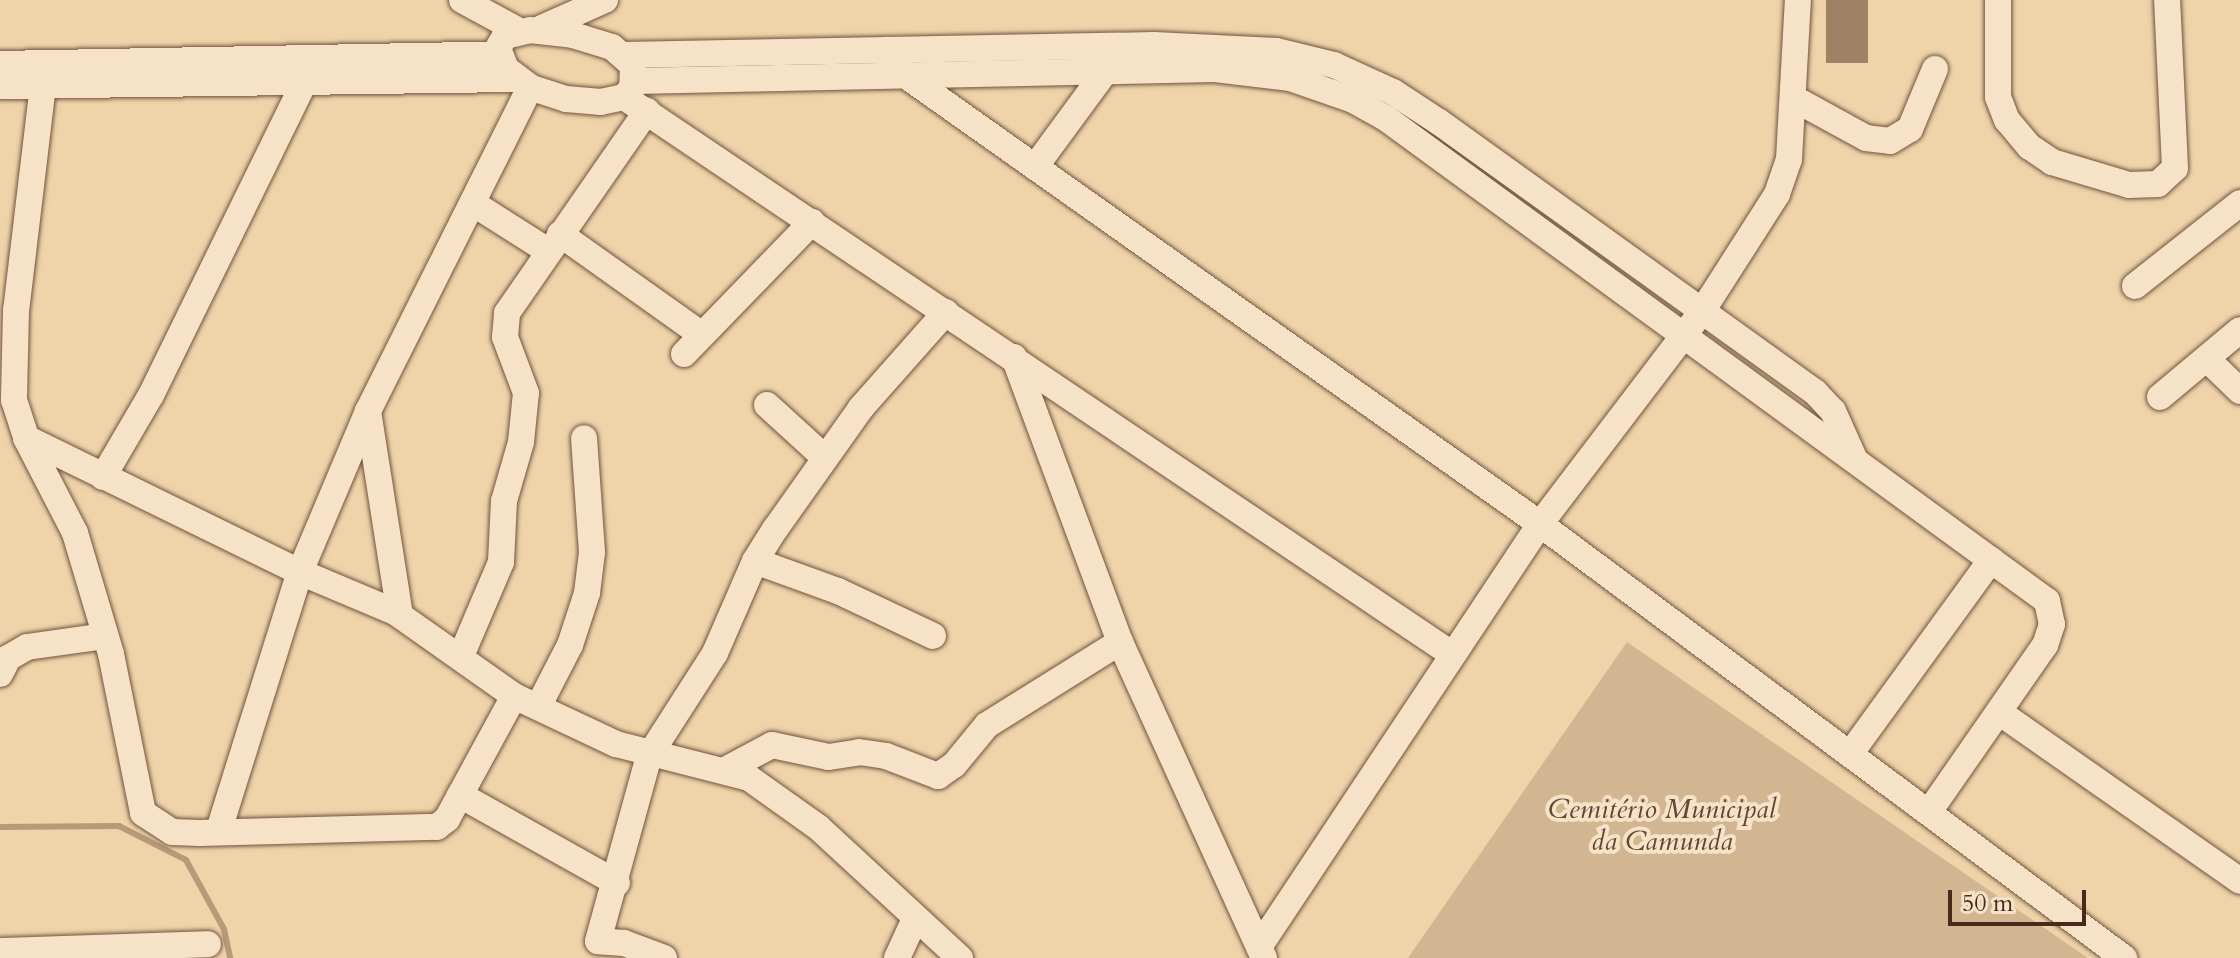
<!DOCTYPE html>
<html>
<head>
<meta charset="utf-8">
<style>
  body { margin:0 }
  #map { position:relative; width:2240px; height:958px; overflow:hidden; background:#efd3a9; font-family:Cardo,serif }
  div>[style] { position:absolute }
  .green>* { inset:0; background:#d2b691 }
  .stream>* { height:6px; margin:-3px; padding:0 3px; transform-origin:3px; border-radius:3px; background:#b69a79 }
  .building>* { inset:0; background:#9e8265; transform-origin:0 0 }
  .roads { filter:drop-shadow(0 0 2px #71543e) drop-shadow(0 0 2px #71543e) }
  .minor>* { height:26px; margin:-13px; padding:0 13px; transform-origin:13px; border-radius:13px; background:#f5e2c7 }
  span { translate:-50% -50%; white-space:nowrap; text-align:center; line-height:1.15; -webkit-text-stroke:8px #f5e2c7; paint-order:stroke }
  .park-label { font-size:28px; color:#634633; font-style:italic }
  .scale { position:absolute; left:1948px; top:890px; width:138px; height:36px; box-sizing:border-box; border:4px solid #472a1b; border-top:0; padding-left:10px; font-size:24px; line-height:28px; white-space:nowrap; color:#472a1b; -webkit-text-stroke:6px #f5e2c7; paint-order:stroke }
</style>
</head>
<body>
<div id="map">
  <div class="green">
    <div style="clip-path:polygon(1627px 642px,2088px 958px,1408px 958px)"></div>
  </div>
  <div class="stream">
    <div style="left:0;top:827px;width:119px;rotate:-0.5deg"></div>
    <div style="left:119px;top:826px;width:75px;rotate:26.9deg"></div>
    <div style="left:186px;top:860px;width:79px;rotate:61.2deg"></div>
    <div style="left:224px;top:929px;width:30px;rotate:78deg"></div>
  </div>
  <div class="building">
    <div style="left:1826px;top:0;width:42px;height:63px"></div>
  </div>
  <div class="roads">
    <div class="minor">
      <div style="left:462px;top:0;width:65px;rotate:28.5deg"></div>
      <div style="left:1998px;top:0;width:97px;rotate:90deg"></div>
      <div style="left:1998px;top:97px;width:25px;rotate:69deg"></div>
      <div style="left:2007px;top:120px;width:35px;rotate:50deg"></div>
      <div style="left:2030px;top:147px;width:27px;rotate:34deg"></div>
      <div style="left:2052px;top:162px;width:80px;rotate:16.6deg"></div>
      <div style="left:2129px;top:185px;width:29px;rotate:-2deg"></div>
      <div style="left:2158px;top:184px;width:23px;rotate:-43deg"></div>
      <div style="left:2175px;top:168px;width:168px;rotate:-92.7deg"></div>
      <div style="left:542px;top:28px;width:69px;rotate:-24deg"></div>
      <div style="left:530px;top:30px;width:43px;rotate:6.6deg"></div>
      <div style="left:573px;top:35px;width:41px;rotate:17.1deg"></div>
      <div style="left:612px;top:47px;width:28px;rotate:41deg"></div>
      <div style="left:633px;top:65px;width:23px;rotate:92deg"></div>
      <div style="left:632px;top:88px;width:12px;rotate:132deg"></div>
      <div style="left:624px;top:97px;width:24px;rotate:168deg"></div>
      <div style="left:601px;top:102px;width:35px;rotate:-175deg"></div>
      <div style="left:566px;top:99px;width:38px;rotate:-162deg"></div>
      <div style="left:530px;top:87px;width:30px;rotate:-143deg"></div>
      <div style="left:506px;top:69px;width:22px;rotate:-111deg"></div>
      <div style="left:498px;top:48px;width:14px;rotate:-60deg"></div>
      <div style="left:505px;top:36px;width:26px;rotate:-13deg"></div>
      <div style="left:887px;top:50px;width:31px;rotate:54deg"></div>
      <div style="left:905px;top:75px;width:778px;rotate:35.26deg"></div>
      <div style="left:1540px;top:524px;width:728px;rotate:36.62deg"></div>
      <div style="left:624px;top:55px;width:530px;rotate:-1.08deg"></div>
      <div style="left:1154px;top:45px;width:122px;rotate:2.8deg"></div>
      <div style="left:1276px;top:51px;width:60px;rotate:13.6deg"></div>
      <div style="left:1334px;top:65px;width:65px;rotate:24.6deg"></div>
      <div style="left:1393px;top:92px;width:55px;rotate:33.1deg"></div>
      <div style="left:1439px;top:122px;width:463px;rotate:35.7deg"></div>
      <div style="left:1815px;top:392px;width:26px;rotate:47deg"></div>
      <div style="left:1833px;top:411px;width:51px;rotate:65.9deg"></div>
      <div style="left:0;top:64px;width:499px;rotate:-1.1deg"></div>
      <div style="left:634px;top:81px;width:581px;rotate:-1.18deg"></div>
      <div style="left:1215px;top:69px;width:76px;rotate:6.8deg"></div>
      <div style="left:1290px;top:78px;width:67px;rotate:19.2deg"></div>
      <div style="left:1353px;top:100px;width:39px;rotate:29deg"></div>
      <div style="left:1387px;top:119px;width:817px;rotate:36.14deg"></div>
      <div style="left:2047px;top:601px;width:24px;rotate:78deg"></div>
      <div style="left:2052px;top:624px;width:22px;rotate:108deg"></div>
      <div style="left:2045px;top:645px;width:203px;rotate:124.8deg"></div>
      <div style="left:43px;top:85px;width:227px;rotate:96.8deg"></div>
      <div style="left:16px;top:310px;width:90px;rotate:91.3deg"></div>
      <div style="left:14px;top:400px;width:40px;rotate:72deg"></div>
      <div style="left:26px;top:438px;width:107px;rotate:62.7deg"></div>
      <div style="left:75px;top:533px;width:126px;rotate:73.4deg"></div>
      <div style="left:111px;top:654px;width:162px;rotate:78.6deg"></div>
      <div style="left:143px;top:813px;width:35px;rotate:33deg"></div>
      <div style="left:172px;top:832px;width:28px;rotate:2deg"></div>
      <div style="left:200px;top:833px;width:237px;rotate:-1.5deg"></div>
      <div style="left:437px;top:827px;width:13px;rotate:-39deg"></div>
      <div style="left:447px;top:819px;width:140px;rotate:-61.4deg"></div>
      <div style="left:0;top:86px;width:517px;rotate:-0.78deg"></div>
      <div style="left:624px;top:97px;width:999px;rotate:33.94deg"></div>
      <div style="left:1793px;top:98px;width:83px;rotate:28.7deg"></div>
      <div style="left:1866px;top:138px;width:24px;rotate:7deg"></div>
      <div style="left:1890px;top:141px;width:23px;rotate:-31deg"></div>
      <div style="left:1910px;top:129px;width:65px;rotate:-67.4deg"></div>
      <div style="left:1035px;top:167px;width:122px;rotate:-53.7deg"></div>
      <div style="left:474px;top:204px;width:88px;rotate:32.4deg"></div>
      <div style="left:560px;top:234px;width:174px;rotate:35.4deg"></div>
      <div style="left:2135px;top:286px;width:134px;rotate:-38.3deg"></div>
      <div style="left:684px;top:354px;width:184px;rotate:-45.9deg"></div>
      <div style="left:1014px;top:357px;width:304px;rotate:69.6deg"></div>
      <div style="left:1120px;top:642px;width:347px;rotate:65.5deg"></div>
      <div style="left:2207px;top:359px;width:46px;rotate:44.1deg"></div>
      <div style="left:2160px;top:397px;width:104px;rotate:-39.9deg"></div>
      <div style="left:767px;top:405px;width:77px;rotate:42.4deg"></div>
      <div style="left:368px;top:411px;width:206px;rotate:81.1deg"></div>
      <div style="left:26px;top:438px;width:305px;rotate:26.1deg"></div>
      <div style="left:300px;top:572px;width:103px;rotate:22.8deg"></div>
      <div style="left:395px;top:612px;width:146px;rotate:35.2deg"></div>
      <div style="left:514px;top:696px;width:113px;rotate:25.2deg"></div>
      <div style="left:616px;top:744px;width:137px;rotate:14.3deg"></div>
      <div style="left:749px;top:778px;width:86px;rotate:35.5deg"></div>
      <div style="left:819px;top:828px;width:192px;rotate:42.7deg"></div>
      <div style="left:103px;top:477px;width:95px;rotate:-59.7deg"></div>
      <div style="left:151px;top:395px;width:350px;rotate:-63.9deg"></div>
      <div style="left:755px;top:561px;width:88px;rotate:19.9deg"></div>
      <div style="left:838px;top:591px;width:105px;rotate:25.3deg"></div>
      <div style="left:461px;top:656px;width:102px;rotate:-66.9deg"></div>
      <div style="left:501px;top:562px;width:61px;rotate:-87.2deg"></div>
      <div style="left:504px;top:501px;width:61px;rotate:-73.9deg"></div>
      <div style="left:521px;top:442px;width:49px;rotate:-84.2deg"></div>
      <div style="left:526px;top:393px;width:60px;rotate:-110.6deg"></div>
      <div style="left:505px;top:337px;width:24px;rotate:-85deg"></div>
      <div style="left:507px;top:313px;width:246px;rotate:-55.3deg"></div>
      <div style="left:0;top:674px;width:18px;rotate:-63deg"></div>
      <div style="left:8px;top:658px;width:22px;rotate:-30deg"></div>
      <div style="left:27px;top:647px;width:78px;rotate:-8.1deg"></div>
      <div style="left:538px;top:707px;width:70px;rotate:-62.7deg"></div>
      <div style="left:570px;top:645px;width:55px;rotate:-71.9deg"></div>
      <div style="left:587px;top:593px;width:41px;rotate:-83deg"></div>
      <div style="left:592px;top:552px;width:114px;rotate:-94deg"></div>
      <div style="left:1999px;top:712px;width:294px;rotate:35deg"></div>
      <div style="left:1850px;top:754px;width:240px;rotate:-54deg"></div>
      <div style="left:727px;top:769px;width:51px;rotate:-28.1deg"></div>
      <div style="left:772px;top:745px;width:58px;rotate:11.9deg"></div>
      <div style="left:829px;top:757px;width:30px;rotate:-9deg"></div>
      <div style="left:859px;top:752px;width:27px;rotate:8deg"></div>
      <div style="left:886px;top:756px;width:56px;rotate:21deg"></div>
      <div style="left:938px;top:776px;width:19px;rotate:-35deg"></div>
      <div style="left:954px;top:765px;width:52px;rotate:-50.5deg"></div>
      <div style="left:987px;top:725px;width:157px;rotate:-32deg"></div>
      <div style="left:460px;top:795px;width:180px;rotate:29.3deg"></div>
      <div style="left:219px;top:830px;width:270px;rotate:-72.6deg"></div>
      <div style="left:300px;top:572px;width:175px;rotate:-67.1deg"></div>
      <div style="left:368px;top:411px;width:362px;rotate:-63.4deg"></div>
      <div style="left:1259px;top:947px;width:508px;rotate:-56.4deg"></div>
      <div style="left:1540px;top:524px;width:265px;rotate:-52.7deg"></div>
      <div style="left:1701px;top:313px;width:141px;rotate:-57.4deg"></div>
      <div style="left:1777px;top:194px;width:37px;rotate:-71deg"></div>
      <div style="left:1789px;top:159px;width:159px;rotate:-86.8deg"></div>
      <div style="left:0;top:951px;width:208px;rotate:-1.9deg"></div>
      <div style="left:664px;top:958px;width:43px;rotate:-159.4deg"></div>
      <div style="left:624px;top:943px;width:26px;rotate:-176deg"></div>
      <div style="left:598px;top:941px;width:192px;rotate:-74.6deg"></div>
      <div style="left:649px;top:756px;width:122px;rotate:-57.3deg"></div>
      <div style="left:715px;top:653px;width:100px;rotate:-66.5deg"></div>
      <div style="left:755px;top:561px;width:39px;rotate:-58deg"></div>
      <div style="left:776px;top:528px;width:147px;rotate:-54.7deg"></div>
      <div style="left:861px;top:408px;width:128px;rotate:-48.5deg"></div>
      <div style="left:897px;top:958px;width:41px;rotate:-65.3deg"></div>
    </div>
  </div>
  <div class="park-label">
    <span style="left:1662px;top:825px">Cemitério Municipal<br>da Camunda</span>
  </div>
  <div class="scale">50 m</div>
</div>
</body>
</html>
